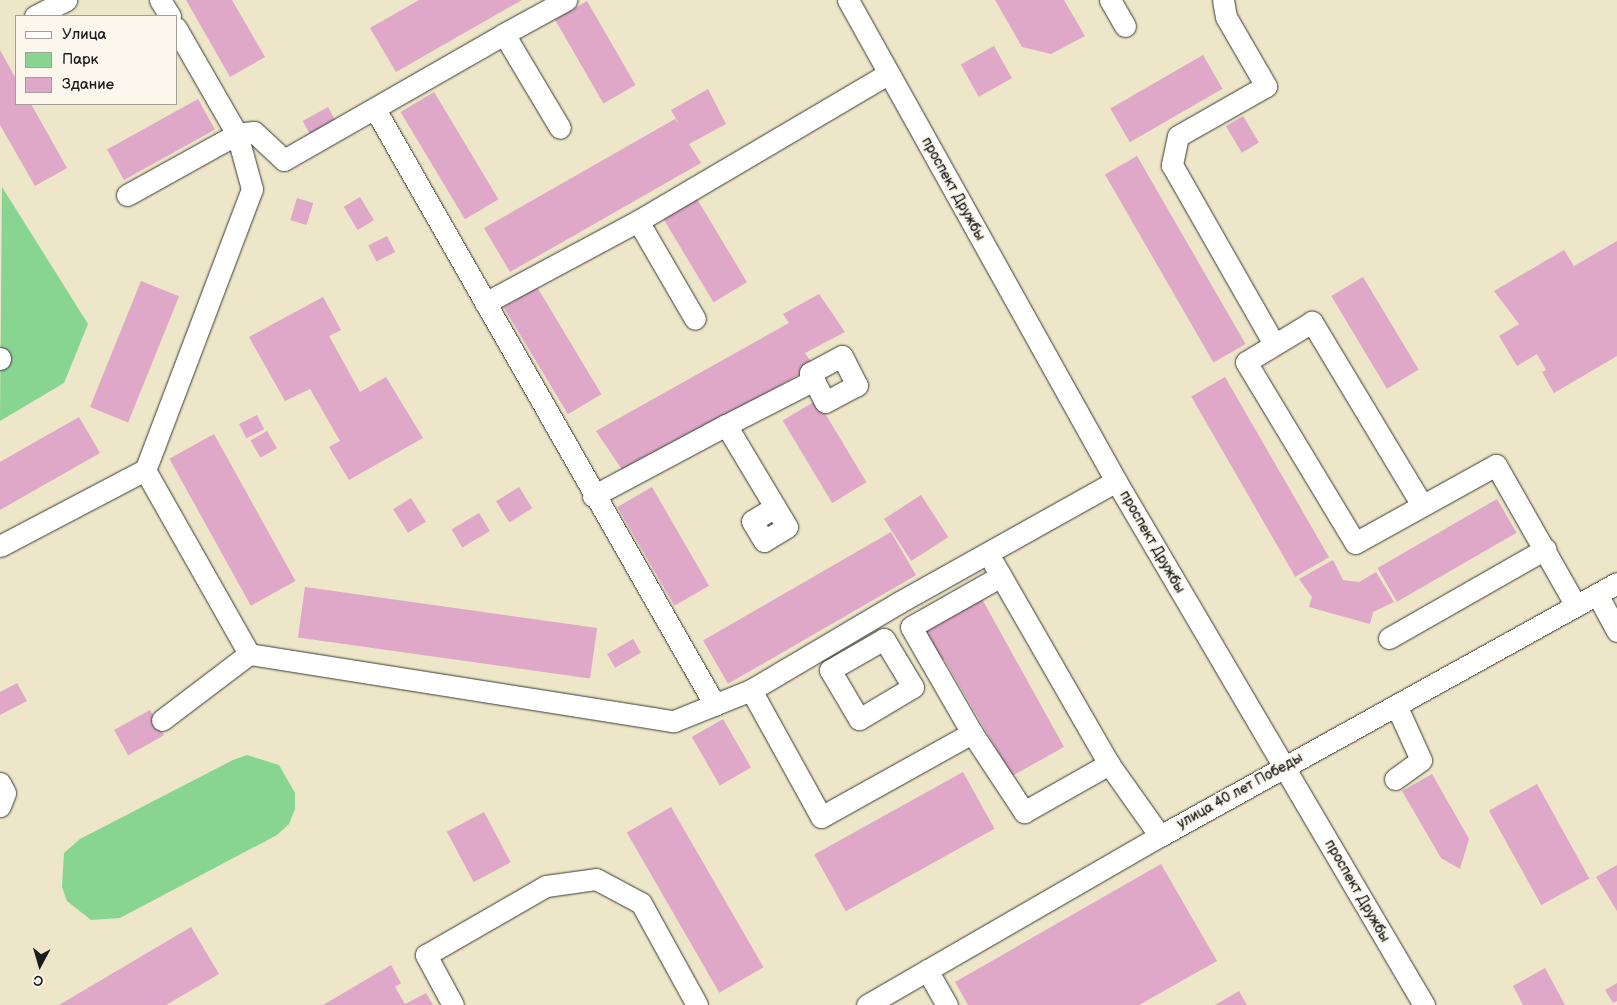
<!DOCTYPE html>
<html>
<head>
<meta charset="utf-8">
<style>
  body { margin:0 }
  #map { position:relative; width:1617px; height:1005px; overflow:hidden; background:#ede6c8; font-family:"Balsamiq Sans",sans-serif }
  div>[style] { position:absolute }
  .green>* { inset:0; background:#88d491 }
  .building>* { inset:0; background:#dfa7c8; transform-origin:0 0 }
  .roads { filter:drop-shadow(0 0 1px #3b3a36) drop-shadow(0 0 1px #3b3a36) }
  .minor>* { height:21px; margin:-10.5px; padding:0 10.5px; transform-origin:10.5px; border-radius:10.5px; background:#fff }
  span { translate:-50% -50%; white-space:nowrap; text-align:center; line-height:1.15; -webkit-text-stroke:4.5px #fbf7ec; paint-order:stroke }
  .street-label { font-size:14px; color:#1c1c1c }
  .legend { position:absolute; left:15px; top:15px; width:162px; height:90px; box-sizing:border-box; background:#fbf7ec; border:1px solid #a29f99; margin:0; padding:6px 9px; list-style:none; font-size:15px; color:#1c1c1c }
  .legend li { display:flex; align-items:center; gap:10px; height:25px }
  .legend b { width:25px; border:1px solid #a29f99 }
  .north { position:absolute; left:15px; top:940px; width:50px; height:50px; -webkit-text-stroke:4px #fbf7ec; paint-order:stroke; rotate:186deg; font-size:14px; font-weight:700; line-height:20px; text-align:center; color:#1c1c1c }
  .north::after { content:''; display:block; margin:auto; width:18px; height:22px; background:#1c1c1c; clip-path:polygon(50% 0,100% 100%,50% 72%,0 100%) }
</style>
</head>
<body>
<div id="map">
  <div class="green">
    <div style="clip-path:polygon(2px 187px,88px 324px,64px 383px,0 421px)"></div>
    <div style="clip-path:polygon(247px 755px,279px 765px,295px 793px,295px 809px,289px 824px,277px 835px,120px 918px,91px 920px,67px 901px,62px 887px,64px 853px,80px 839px,233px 760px)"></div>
  </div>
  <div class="building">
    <div style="clip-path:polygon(186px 0,232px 0,265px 57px,230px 77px)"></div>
    <div style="clip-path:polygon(419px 0,522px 0,396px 72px,370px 28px)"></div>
    <div style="clip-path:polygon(995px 0,1064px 0,1085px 36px,1051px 54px,1022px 47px)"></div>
    <div style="left:587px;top:1px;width:97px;height:37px;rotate:60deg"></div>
    <div style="left:994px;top:46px;width:37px;height:38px;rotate:61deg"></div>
    <div style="clip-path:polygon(0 50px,16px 79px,16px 104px,31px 104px,67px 168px,35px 186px,0 125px)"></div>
    <div style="left:1203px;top:55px;width:39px;height:107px;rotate:60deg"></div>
    <div style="clip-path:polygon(708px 89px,726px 124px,689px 144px,701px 163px,510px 272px,484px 228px,675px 119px,679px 124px,671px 110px)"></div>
    <div style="left:434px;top:92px;width:125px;height:39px;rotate:59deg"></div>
    <div style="left:198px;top:99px;width:35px;height:104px;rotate:61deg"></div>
    <div style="left:328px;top:107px;width:18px;height:29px;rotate:61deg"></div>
    <div style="left:1243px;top:116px;width:31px;height:20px;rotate:59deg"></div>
    <div style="left:1137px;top:156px;width:217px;height:37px;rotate:60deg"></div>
    <div style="left:360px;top:197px;width:27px;height:19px;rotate:59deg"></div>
    <div style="left:297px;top:198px;width:17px;height:23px;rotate:17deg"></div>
    <div style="left:697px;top:199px;width:97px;height:39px;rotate:59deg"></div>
    <div style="left:387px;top:236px;width:18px;height:21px;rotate:63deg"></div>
    <div style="clip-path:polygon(1617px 241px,1617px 356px,1554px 393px,1542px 372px,1546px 370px,1537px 354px,1517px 366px,1499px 336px,1519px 324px,1494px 291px,1564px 250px,1574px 266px)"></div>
    <div style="left:1363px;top:277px;width:108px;height:37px;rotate:59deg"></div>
    <div style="left:141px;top:281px;width:41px;height:136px;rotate:22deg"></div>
    <div style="left:537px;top:287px;width:125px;height:39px;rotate:59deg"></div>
    <div style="clip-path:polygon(819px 294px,845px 332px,805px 353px,814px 366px,625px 474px,596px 431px,789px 323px,783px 314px)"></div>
    <div style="clip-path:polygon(323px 297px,341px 330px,329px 336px,360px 392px,386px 377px,423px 438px,349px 480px,329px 447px,340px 441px,310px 389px,285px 401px,249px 337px)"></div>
    <div style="left:1225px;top:377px;width:208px;height:39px;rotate:60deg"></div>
    <div style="left:817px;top:400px;width:96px;height:40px;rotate:59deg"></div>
    <div style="left:257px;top:415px;width:16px;height:20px;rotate:63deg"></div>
    <div style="clip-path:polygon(79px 417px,100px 453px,0 510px,0 462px)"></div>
    <div style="left:267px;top:431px;width:20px;height:19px;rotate:60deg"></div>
    <div style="left:214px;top:434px;width:168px;height:51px;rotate:61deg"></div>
    <div style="left:519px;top:487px;width:25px;height:27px;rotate:58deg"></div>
    <div style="left:652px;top:487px;width:114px;height:40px;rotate:60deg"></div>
    <div style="left:921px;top:495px;width:50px;height:44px;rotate:57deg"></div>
    <div style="left:411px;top:498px;width:28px;height:21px;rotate:58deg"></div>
    <div style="left:1497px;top:499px;width:39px;height:138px;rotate:60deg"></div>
    <div style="left:479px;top:513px;width:21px;height:32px;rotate:59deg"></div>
    <div style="left:891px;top:532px;width:50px;height:217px;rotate:60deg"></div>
    <div style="clip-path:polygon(1333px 560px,1343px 580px,1359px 582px,1376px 572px,1394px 602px,1373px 612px,1370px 624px,1309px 607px,1312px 597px,1299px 579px)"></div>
    <div style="left:305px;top:587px;width:295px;height:51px;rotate:8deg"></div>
    <div style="clip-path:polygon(982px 599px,1064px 747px,1012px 776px,944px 659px,941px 660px,924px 631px)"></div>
    <div style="left:633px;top:639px;width:16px;height:30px;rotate:60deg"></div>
    <div style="clip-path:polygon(17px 683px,27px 701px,0 715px,0 692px)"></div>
    <div style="left:150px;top:710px;width:29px;height:41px;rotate:61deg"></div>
    <div style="left:723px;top:719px;width:56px;height:36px;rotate:60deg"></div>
    <div style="left:963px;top:772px;width:65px;height:170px;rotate:61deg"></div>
    <div style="clip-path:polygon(1432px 774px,1469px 839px,1460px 869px,1441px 858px,1402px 791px)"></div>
    <div style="left:1537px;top:784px;width:108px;height:55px;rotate:61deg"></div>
    <div style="left:671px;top:807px;width:185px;height:51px;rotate:60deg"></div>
    <div style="left:484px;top:812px;width:57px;height:42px;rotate:62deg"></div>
    <div style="clip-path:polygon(1161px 864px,1217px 961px,1139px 1005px,968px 1005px,955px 982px)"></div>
    <div style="clip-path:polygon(1617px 865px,1617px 911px,1596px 877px)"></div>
    <div style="clip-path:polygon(191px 927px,219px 974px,166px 1005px,59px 1005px)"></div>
    <div style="clip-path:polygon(391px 965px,401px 983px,395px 987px,405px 1004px,426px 993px,433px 1005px,323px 1005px)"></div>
    <div style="clip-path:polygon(1545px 968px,1565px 1005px,1523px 1005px,1513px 986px)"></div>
    <div style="clip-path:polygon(1617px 983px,1617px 1001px,1613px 1003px,1605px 990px)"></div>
    <div style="clip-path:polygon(1239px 991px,1247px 1005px,1215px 1005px)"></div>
  </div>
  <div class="roads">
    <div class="minor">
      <div style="left:160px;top:0;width:19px;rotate:58deg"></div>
      <div style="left:848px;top:0;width:551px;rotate:60.87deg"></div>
      <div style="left:1116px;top:481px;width:608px;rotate:59.55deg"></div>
      <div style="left:1110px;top:0;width:30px;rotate:60deg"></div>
      <div style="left:1223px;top:0;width:17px;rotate:80deg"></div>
      <div style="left:1226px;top:17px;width:80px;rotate:59.9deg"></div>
      <div style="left:1266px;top:86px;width:101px;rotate:150.4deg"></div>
      <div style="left:1178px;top:136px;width:30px;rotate:102deg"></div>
      <div style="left:1172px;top:165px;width:206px;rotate:60.3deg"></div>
      <div style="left:35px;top:16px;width:35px;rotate:-27deg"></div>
      <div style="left:176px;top:28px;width:122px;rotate:60.1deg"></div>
      <div style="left:237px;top:134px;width:57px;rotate:74.7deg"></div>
      <div style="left:252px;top:189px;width:301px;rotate:110.8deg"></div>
      <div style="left:145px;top:470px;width:211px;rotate:60.5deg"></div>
      <div style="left:249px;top:654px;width:430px;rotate:9deg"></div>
      <div style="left:674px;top:721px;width:83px;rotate:-21.9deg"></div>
      <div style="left:751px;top:690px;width:171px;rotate:-30.6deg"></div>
      <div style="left:898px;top:603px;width:250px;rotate:-29.2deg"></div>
      <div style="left:504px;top:34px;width:71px;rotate:-28.7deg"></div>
      <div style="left:375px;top:109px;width:686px;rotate:60.3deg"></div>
      <div style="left:127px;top:195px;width:126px;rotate:-29deg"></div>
      <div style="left:237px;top:134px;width:17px;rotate:-7deg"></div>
      <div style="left:254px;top:132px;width:41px;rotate:43deg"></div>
      <div style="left:284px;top:160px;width:254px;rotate:-29.8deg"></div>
      <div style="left:504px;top:34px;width:109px;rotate:59.2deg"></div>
      <div style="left:638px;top:221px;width:291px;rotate:-30.5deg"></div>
      <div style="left:485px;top:303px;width:174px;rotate:-28.2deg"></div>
      <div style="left:638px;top:221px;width:113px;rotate:59.8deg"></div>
      <div style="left:842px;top:356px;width:33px;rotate:63deg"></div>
      <div style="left:857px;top:385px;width:36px;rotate:152deg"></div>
      <div style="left:825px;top:402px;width:33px;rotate:-117deg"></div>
      <div style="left:810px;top:373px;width:36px;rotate:-28deg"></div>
      <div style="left:0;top:358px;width:1px;rotate:90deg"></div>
      <div style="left:726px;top:425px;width:99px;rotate:-27.1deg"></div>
      <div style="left:593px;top:496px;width:151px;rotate:-28.1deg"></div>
      <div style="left:726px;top:425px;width:96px;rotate:59.1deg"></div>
      <div style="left:1422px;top:505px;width:214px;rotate:-121deg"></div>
      <div style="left:1312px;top:322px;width:77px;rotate:148.8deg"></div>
      <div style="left:1246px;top:362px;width:211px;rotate:58.9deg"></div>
      <div style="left:1355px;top:543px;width:161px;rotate:-29deg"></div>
      <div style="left:1496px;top:465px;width:162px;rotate:60.4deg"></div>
      <div style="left:775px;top:507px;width:23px;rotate:59deg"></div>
      <div style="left:787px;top:527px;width:27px;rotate:149deg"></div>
      <div style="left:764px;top:541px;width:23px;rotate:-121deg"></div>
      <div style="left:752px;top:521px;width:27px;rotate:-31deg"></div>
      <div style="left:0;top:546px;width:164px;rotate:-27.7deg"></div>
      <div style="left:994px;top:564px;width:231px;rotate:60.1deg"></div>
      <div style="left:1109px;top:764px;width:88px;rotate:54.7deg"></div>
      <div style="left:1001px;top:576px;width:103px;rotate:150.5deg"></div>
      <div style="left:911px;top:627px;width:122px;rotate:60.1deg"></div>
      <div style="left:972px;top:733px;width:95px;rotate:56.6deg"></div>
      <div style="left:1024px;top:812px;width:98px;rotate:-29.5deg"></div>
      <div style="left:1597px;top:594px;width:42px;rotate:61.6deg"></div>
      <div style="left:1389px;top:638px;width:180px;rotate:-29.7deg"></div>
      <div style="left:884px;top:639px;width:56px;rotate:58.9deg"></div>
      <div style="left:913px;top:687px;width:63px;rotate:149.3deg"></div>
      <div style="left:859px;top:719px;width:57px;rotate:-120.6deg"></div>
      <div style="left:830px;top:670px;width:62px;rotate:-29.9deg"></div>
      <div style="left:751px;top:690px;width:145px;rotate:61.1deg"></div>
      <div style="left:821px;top:817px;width:173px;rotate:-29.1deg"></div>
      <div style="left:162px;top:720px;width:109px;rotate:-37.2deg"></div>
      <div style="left:1395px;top:779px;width:32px;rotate:-36deg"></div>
      <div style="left:1421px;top:760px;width:60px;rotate:-114.4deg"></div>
      <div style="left:0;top:783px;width:11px;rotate:63deg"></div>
      <div style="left:5px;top:793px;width:14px;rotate:111deg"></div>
      <div style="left:927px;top:970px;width:40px;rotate:60.3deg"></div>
      <div style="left:453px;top:1005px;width:57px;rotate:-118.4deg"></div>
      <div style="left:426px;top:955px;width:138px;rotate:-29.9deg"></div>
      <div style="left:546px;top:886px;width:50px;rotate:-8deg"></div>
      <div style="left:596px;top:879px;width:51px;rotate:28.1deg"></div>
      <div style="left:641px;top:903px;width:116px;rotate:61.2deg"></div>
      <div style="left:867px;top:1005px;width:338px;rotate:-30deg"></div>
      <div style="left:1160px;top:836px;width:522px;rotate:-28.97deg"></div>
    </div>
  </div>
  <div class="street-label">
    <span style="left:953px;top:189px;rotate:61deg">проспект Дружбы</span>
    <span style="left:1152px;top:542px;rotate:60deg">проспект Дружбы</span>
    <span style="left:1240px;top:791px;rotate:-29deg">улица 40 лет Победы</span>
    <span style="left:1357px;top:891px;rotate:60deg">проспект Дружбы</span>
  </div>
  <ul class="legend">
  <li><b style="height:6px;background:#fff"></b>Улица</li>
  <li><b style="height:14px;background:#88d491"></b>Парк</li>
  <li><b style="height:14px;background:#dfa7c8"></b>Здание</li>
  </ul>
  <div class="north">С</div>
</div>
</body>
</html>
